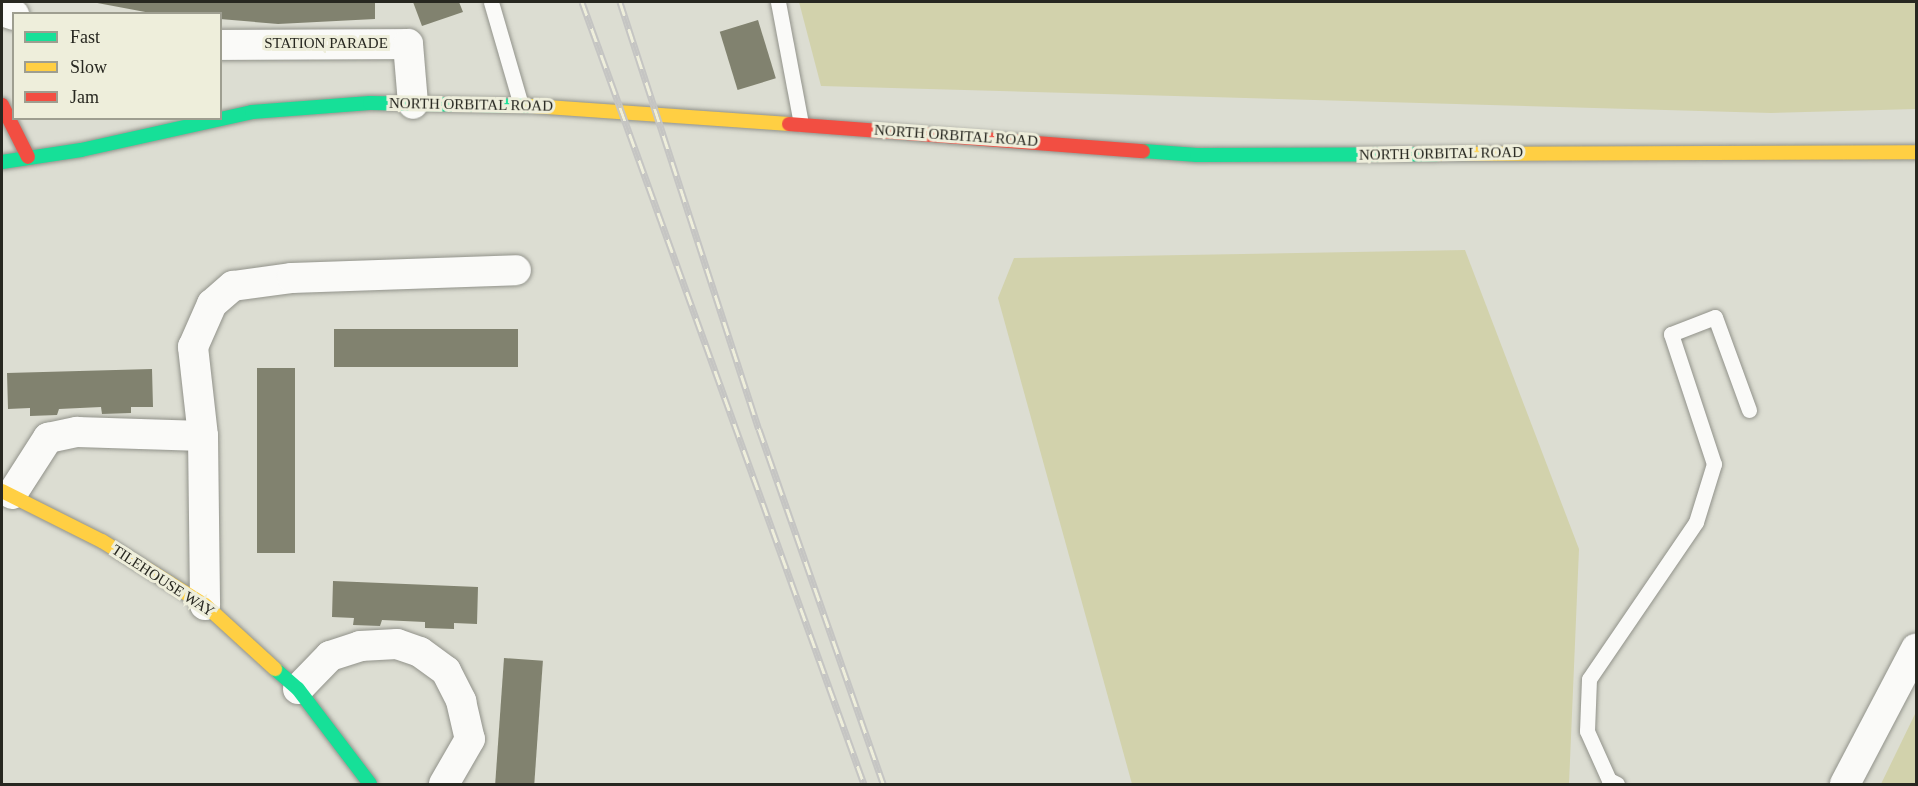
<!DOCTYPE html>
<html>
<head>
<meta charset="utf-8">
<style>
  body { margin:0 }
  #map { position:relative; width:1918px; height:786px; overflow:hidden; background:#dcddd2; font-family:Georgia,serif }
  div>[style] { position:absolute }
  .green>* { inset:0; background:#d2d2ac }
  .building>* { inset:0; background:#81826f; transform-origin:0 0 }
  .roads { filter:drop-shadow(0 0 2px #91928a) drop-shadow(0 0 2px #91928a) }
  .lane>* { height:15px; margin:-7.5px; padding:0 7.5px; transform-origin:7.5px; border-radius:7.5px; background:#fafaf8 }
  .street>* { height:30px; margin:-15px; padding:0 15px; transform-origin:15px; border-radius:15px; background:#fafaf8 }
  .fast>* { height:14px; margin:-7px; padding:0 7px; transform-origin:7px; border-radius:7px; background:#16e098 }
  .slow>* { height:14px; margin:-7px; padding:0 7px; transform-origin:7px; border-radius:7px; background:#ffcf43 }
  .jam>* { height:14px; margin:-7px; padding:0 7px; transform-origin:7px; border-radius:7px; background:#f24e42 }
  .rail>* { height:7px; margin-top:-3.5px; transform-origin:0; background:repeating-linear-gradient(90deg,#eeeedb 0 14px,#c5c5c3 0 28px); box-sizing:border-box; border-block:2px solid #c5c5c3 }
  span { translate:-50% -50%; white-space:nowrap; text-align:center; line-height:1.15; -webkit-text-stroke:6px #eeeedb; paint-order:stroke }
  .street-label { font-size:15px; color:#272720 }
  .frame { position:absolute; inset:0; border:3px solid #272720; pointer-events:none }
  .legend { position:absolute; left:12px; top:12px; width:210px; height:108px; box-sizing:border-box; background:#eeeedb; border:2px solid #9e9e90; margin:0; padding:8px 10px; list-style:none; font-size:18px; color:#272720 }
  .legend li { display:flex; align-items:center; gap:12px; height:30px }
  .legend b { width:30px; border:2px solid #9e9e90 }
</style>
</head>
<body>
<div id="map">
  <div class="green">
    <div style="clip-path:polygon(799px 2px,1916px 2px,1916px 109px,1771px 113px,821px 86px)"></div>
    <div style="clip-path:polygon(1465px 250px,1579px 549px,1569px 784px,1132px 784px,998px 298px,1014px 258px)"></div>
    <div style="clip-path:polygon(1916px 712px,1916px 784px,1881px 784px)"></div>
  </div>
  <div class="building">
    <div style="clip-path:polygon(92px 2px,375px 2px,375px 19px,278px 24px,220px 19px,220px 14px,156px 14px)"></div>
    <div style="clip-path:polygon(413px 2px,459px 2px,463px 12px,422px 26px)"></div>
    <div style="left:758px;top:20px;width:61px;height:40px;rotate:73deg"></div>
    <div style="left:518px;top:329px;width:38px;height:184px;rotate:90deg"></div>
    <div style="left:257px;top:368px;width:38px;height:185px"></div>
    <div style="clip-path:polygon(152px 369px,153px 407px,131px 407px,131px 413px,102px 414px,101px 407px,59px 409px,57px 415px,30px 416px,30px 408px,8px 409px,7px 373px)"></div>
    <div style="clip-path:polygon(333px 581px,478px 587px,477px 624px,454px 623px,454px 629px,425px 628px,425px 622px,382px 620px,380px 626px,353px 625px,354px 618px,332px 617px)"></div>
    <div style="left:504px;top:658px;width:39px;height:126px;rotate:4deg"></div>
  </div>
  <div class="roads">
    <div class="lane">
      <div style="left:491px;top:2px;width:107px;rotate:73.8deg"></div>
      <div style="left:778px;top:2px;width:124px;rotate:79.3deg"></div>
      <div style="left:1617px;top:784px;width:9px;rotate:-153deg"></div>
      <div style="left:1609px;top:780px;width:54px;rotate:-114.2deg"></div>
      <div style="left:1587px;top:731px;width:52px;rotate:-87.8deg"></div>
      <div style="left:1589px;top:679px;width:190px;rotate:-55.7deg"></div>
      <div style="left:1696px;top:522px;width:61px;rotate:-72.8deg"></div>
      <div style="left:1714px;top:464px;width:137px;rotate:-108.3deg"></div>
      <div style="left:1671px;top:334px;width:47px;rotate:-21.1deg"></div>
      <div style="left:1715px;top:317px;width:99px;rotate:69.9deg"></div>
    </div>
    <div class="street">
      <div style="left:2px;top:11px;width:13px;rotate:18deg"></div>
      <div style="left:220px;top:45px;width:188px;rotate:-0.3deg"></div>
      <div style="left:408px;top:44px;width:60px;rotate:85.2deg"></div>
      <div style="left:203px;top:436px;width:90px;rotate:-96.4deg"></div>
      <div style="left:193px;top:347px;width:47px;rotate:-66.2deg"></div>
      <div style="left:212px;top:304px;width:28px;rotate:-41deg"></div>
      <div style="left:233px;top:286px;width:60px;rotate:-7.7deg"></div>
      <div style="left:292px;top:278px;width:224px;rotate:-2deg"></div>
      <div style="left:12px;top:494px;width:67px;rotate:-57.3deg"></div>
      <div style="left:48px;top:438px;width:30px;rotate:-12deg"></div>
      <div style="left:77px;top:432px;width:126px;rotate:1.8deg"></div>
      <div style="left:203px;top:436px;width:169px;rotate:89.3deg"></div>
      <div style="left:298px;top:689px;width:46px;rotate:-45.9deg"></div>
      <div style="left:330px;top:656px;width:32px;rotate:-18deg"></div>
      <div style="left:360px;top:646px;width:37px;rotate:-3deg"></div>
      <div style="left:397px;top:644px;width:24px;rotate:19deg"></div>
      <div style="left:420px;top:652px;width:32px;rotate:36deg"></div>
      <div style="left:446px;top:671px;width:34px;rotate:63deg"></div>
      <div style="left:461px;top:701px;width:39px;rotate:77deg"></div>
      <div style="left:470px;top:739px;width:52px;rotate:120deg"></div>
      <div style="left:1845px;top:784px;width:153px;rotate:-62.3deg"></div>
    </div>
    <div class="fast">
      <div style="left:1143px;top:151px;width:54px;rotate:4.2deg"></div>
      <div style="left:1197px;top:155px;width:240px;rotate:-0.2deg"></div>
      <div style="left:2px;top:162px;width:80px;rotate:-8.6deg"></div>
      <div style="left:81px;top:150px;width:175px;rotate:-12.5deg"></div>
      <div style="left:252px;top:112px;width:118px;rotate:-4.4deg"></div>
      <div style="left:370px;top:103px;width:162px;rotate:1.1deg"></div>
      <div style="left:275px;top:669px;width:30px;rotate:41deg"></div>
      <div style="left:298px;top:689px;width:119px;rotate:52.8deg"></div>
    </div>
    <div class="slow">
      <div style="left:532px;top:106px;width:258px;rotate:4deg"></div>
      <div style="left:1437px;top:154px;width:479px;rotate:-0.2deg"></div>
      <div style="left:2px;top:491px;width:112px;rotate:26.6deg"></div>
      <div style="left:102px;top:541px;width:121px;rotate:31.9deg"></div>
      <div style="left:205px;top:605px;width:95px;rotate:42.4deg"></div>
    </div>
    <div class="jam">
      <div style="left:2px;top:105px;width:58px;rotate:63.4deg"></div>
      <div style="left:789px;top:124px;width:355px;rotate:4.4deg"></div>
    </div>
  </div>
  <div class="rail">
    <div style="left:582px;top:2px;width:831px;rotate:70.17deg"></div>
    <div style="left:620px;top:2px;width:449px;rotate:72deg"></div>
    <div style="left:759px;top:429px;width:376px;rotate:70.7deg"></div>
  </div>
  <div class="street-label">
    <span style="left:326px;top:44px">STATION PARADE</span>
    <span style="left:471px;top:105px;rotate:1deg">NORTH ORBITAL ROAD</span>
    <span style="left:956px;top:136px;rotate:4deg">NORTH ORBITAL ROAD</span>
    <span style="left:1441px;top:154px;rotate:-1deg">NORTH ORBITAL ROAD</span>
    <span style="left:163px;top:581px;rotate:33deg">TILEHOUSE WAY</span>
  </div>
  <div class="frame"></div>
  <ul class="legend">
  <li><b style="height:8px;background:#16e098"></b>Fast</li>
  <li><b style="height:8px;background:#ffcf43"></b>Slow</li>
  <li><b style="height:8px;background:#f24e42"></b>Jam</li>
  </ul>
</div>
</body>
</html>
